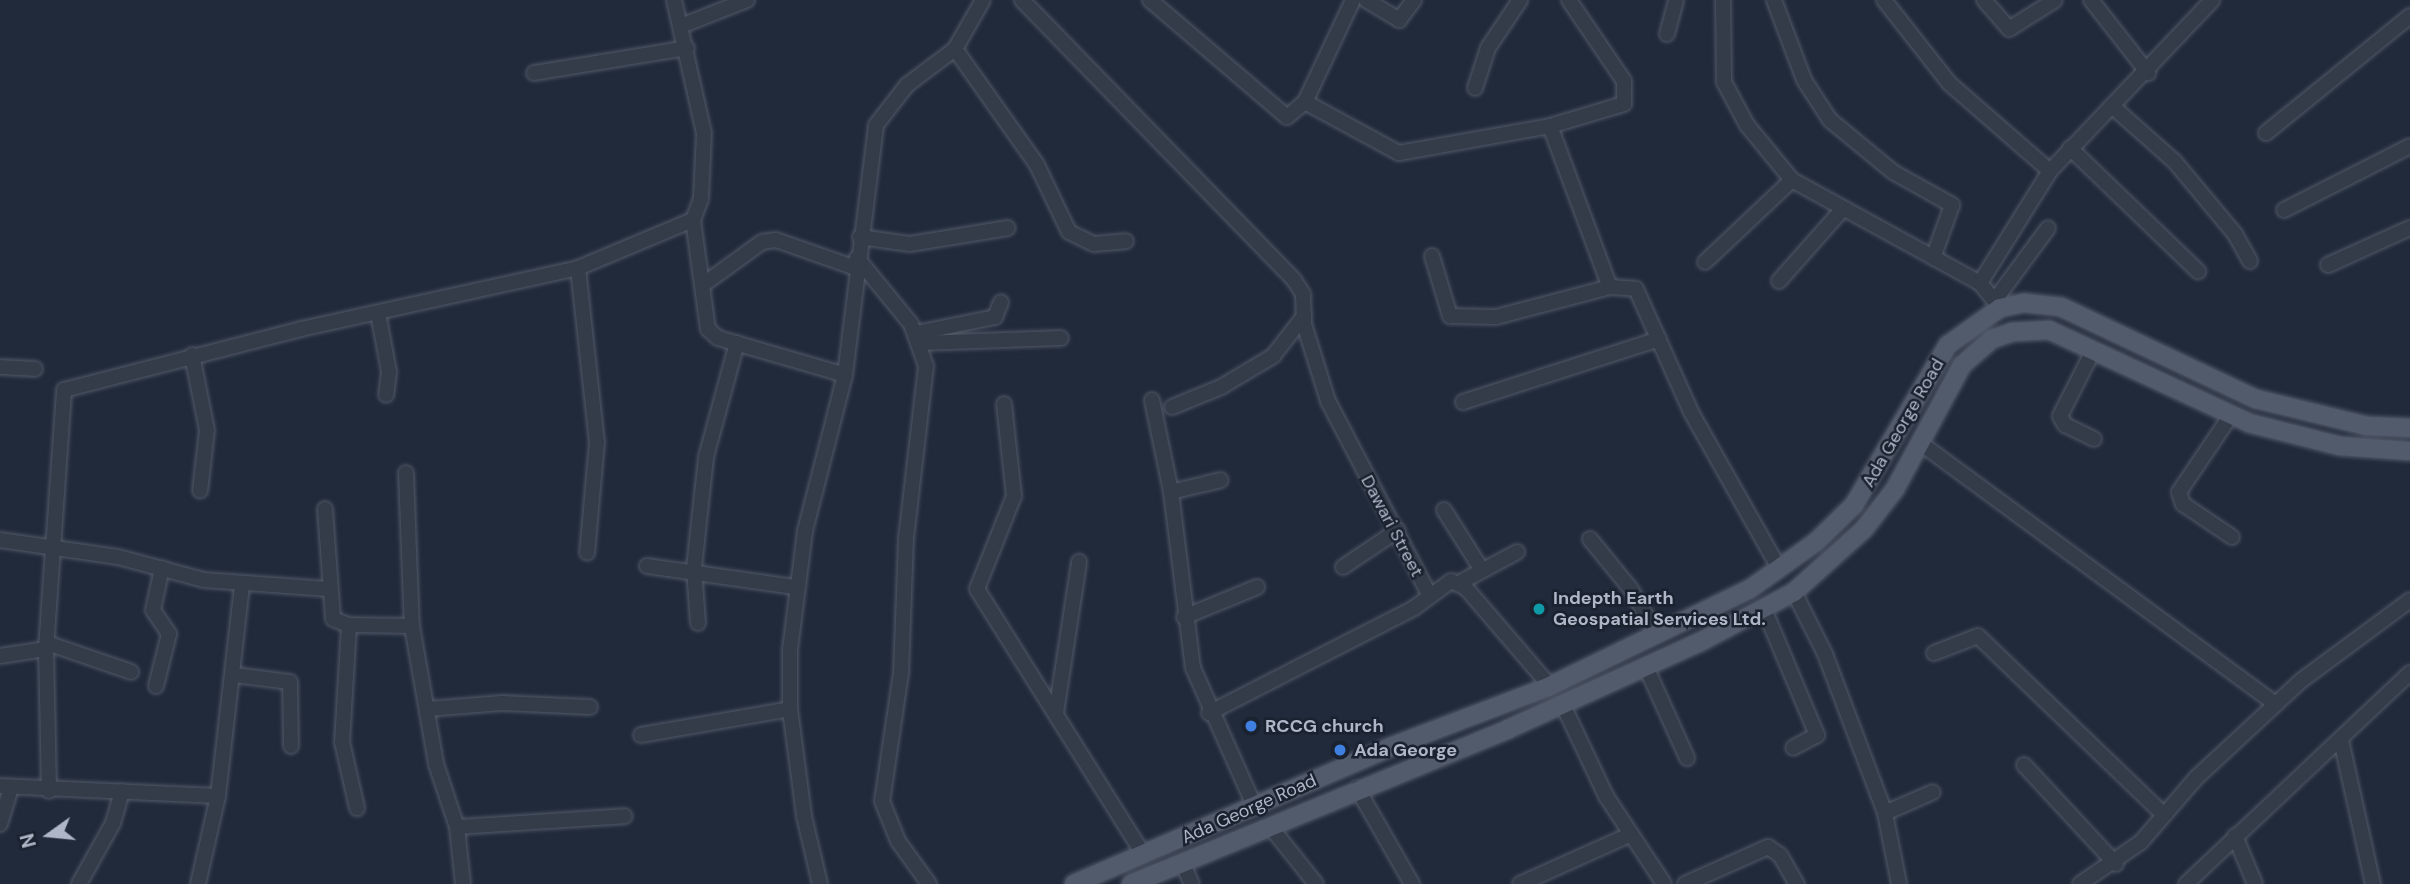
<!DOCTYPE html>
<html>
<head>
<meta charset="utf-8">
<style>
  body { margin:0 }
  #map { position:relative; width:2410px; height:884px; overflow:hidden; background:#202a3a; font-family:"DM Sans",sans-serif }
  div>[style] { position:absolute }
  .roads { filter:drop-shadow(0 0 2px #525968) drop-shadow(0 0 2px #525968) }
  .minor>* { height:14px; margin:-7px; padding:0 7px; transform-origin:7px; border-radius:7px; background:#343c4a }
  .major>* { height:18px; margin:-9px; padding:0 9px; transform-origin:9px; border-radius:9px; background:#525b6b }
  .dots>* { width:19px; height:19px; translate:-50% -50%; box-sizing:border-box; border:4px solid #1a212f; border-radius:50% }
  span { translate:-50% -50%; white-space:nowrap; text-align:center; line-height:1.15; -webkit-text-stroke:5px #1a212f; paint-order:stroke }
  .street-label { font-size:18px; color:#afb6c7 }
  .poi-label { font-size:18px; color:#afb6c7; font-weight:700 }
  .left { translate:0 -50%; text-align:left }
  .north { position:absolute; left:14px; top:800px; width:70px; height:70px; -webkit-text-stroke:5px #1a212f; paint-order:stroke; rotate:255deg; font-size:19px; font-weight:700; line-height:28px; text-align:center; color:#afb6c7 }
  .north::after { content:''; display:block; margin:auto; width:24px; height:32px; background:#afb6c7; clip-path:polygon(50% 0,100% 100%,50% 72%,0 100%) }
</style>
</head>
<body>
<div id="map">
  <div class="roads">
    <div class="minor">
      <div style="left:674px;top:0;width:136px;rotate:77.3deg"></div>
      <div style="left:704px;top:133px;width:66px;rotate:92.6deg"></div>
      <div style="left:701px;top:199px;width:22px;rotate:111deg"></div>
      <div style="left:693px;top:220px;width:110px;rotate:82.2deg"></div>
      <div style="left:708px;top:329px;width:13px;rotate:42deg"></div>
      <div style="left:718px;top:338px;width:132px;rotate:16.2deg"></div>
      <div style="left:845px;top:375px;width:161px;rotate:104.4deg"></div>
      <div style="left:805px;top:531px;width:119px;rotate:97.2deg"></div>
      <div style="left:790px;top:649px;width:60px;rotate:90deg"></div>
      <div style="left:790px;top:709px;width:108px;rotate:82.5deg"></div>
      <div style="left:804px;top:816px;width:70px;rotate:76.8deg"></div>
      <div style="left:1022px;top:0;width:390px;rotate:45.8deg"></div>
      <div style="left:1294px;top:280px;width:17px;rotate:57deg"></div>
      <div style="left:1303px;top:294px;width:30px;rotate:88deg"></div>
      <div style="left:1304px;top:324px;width:81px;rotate:72.7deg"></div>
      <div style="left:1328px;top:401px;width:220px;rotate:62.4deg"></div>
      <div style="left:1150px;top:0;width:180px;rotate:40.5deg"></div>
      <div style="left:1287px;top:117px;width:23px;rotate:-40deg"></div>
      <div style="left:1305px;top:102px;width:113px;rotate:-64.8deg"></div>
      <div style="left:1366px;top:0;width:39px;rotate:31deg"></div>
      <div style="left:1399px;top:20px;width:25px;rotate:-53deg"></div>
      <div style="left:1723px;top:0;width:82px;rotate:89.3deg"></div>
      <div style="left:1724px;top:82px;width:49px;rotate:61.9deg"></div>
      <div style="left:1747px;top:125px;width:71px;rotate:50.7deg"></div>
      <div style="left:1792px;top:180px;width:214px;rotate:28.7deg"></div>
      <div style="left:1980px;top:283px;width:32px;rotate:51deg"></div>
      <div style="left:1774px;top:0;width:85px;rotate:69.4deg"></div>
      <div style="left:1804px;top:80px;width:48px;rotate:57deg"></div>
      <div style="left:1830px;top:120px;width:82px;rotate:39.5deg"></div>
      <div style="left:1893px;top:172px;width:68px;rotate:29.2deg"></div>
      <div style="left:1952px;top:205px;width:56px;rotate:109.7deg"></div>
      <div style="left:1884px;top:0;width:105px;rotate:51.9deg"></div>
      <div style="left:1949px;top:83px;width:134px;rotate:41.1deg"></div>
      <div style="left:1984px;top:0;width:38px;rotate:49deg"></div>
      <div style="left:2009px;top:29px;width:54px;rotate:-32.2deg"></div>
      <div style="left:2091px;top:0;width:93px;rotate:52deg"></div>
      <div style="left:681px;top:26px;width:71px;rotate:-21.5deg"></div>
      <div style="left:1667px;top:34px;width:35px;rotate:-75deg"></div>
      <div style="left:955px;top:49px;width:142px;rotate:54.7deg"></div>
      <div style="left:1037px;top:165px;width:74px;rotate:64.5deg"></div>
      <div style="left:1069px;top:232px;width:28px;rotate:26deg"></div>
      <div style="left:1094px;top:244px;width:32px;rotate:-5deg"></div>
      <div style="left:534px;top:73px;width:155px;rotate:-9.3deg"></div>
      <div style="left:1475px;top:88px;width:42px;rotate:-72deg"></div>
      <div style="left:1488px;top:48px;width:58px;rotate:-56.3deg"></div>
      <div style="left:1305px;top:102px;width:107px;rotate:28.5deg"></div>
      <div style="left:1399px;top:153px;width:153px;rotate:-10.1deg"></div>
      <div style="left:1550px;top:126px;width:77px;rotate:-16.6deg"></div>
      <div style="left:1624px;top:104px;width:23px;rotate:-90deg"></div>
      <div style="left:1624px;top:81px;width:98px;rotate:-124.2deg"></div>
      <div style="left:2112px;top:106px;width:84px;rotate:41.6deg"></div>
      <div style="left:2175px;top:162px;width:94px;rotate:50.2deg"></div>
      <div style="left:2235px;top:234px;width:31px;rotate:61deg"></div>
      <div style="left:1550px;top:126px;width:172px;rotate:69.6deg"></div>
      <div style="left:2266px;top:133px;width:186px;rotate:-39.1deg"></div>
      <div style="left:2070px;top:148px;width:178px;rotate:43.9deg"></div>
      <div style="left:2284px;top:210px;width:141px;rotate:-26.9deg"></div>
      <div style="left:860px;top:237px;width:50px;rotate:8deg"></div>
      <div style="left:910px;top:244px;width:99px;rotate:-9.3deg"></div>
      <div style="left:1432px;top:256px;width:63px;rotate:73.3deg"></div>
      <div style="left:1450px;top:316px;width:46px;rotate:1.2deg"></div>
      <div style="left:1496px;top:317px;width:118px;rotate:-14.7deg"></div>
      <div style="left:1610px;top:287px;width:26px;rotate:4deg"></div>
      <div style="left:1636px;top:289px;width:135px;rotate:65.9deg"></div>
      <div style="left:1691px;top:412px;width:181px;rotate:60.6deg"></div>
      <div style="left:857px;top:258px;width:85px;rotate:50.7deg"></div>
      <div style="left:911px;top:324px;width:45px;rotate:70.3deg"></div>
      <div style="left:926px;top:366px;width:173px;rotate:96.6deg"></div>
      <div style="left:906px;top:538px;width:135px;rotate:92.1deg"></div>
      <div style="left:901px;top:673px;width:129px;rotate:98.4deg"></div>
      <div style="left:882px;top:801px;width:43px;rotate:68.2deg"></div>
      <div style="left:898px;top:841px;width:53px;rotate:54.2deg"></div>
      <div style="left:1705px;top:262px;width:120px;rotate:-43.3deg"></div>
      <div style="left:2328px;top:265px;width:90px;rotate:-24.3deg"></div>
      <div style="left:578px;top:268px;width:175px;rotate:83.8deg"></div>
      <div style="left:597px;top:442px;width:111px;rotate:95.1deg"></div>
      <div style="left:1779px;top:281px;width:95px;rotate:-48.4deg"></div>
      <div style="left:1980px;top:283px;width:132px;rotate:-58deg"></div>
      <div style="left:2050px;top:171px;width:236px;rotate:-46.5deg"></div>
      <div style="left:704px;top:284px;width:72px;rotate:-35.9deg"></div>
      <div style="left:762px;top:242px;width:14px;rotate:-8deg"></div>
      <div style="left:776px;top:240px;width:85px;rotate:19.3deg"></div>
      <div style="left:1995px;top:300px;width:89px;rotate:-53.6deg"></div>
      <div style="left:378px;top:313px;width:60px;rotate:79.4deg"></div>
      <div style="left:389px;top:372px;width:23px;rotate:97deg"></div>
      <div style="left:916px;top:333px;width:81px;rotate:-11.4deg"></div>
      <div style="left:995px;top:317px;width:16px;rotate:-68deg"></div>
      <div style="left:921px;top:343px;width:140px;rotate:-2deg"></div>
      <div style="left:192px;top:355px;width:76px;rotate:78.7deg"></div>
      <div style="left:207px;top:430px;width:61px;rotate:96.5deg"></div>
      <div style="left:0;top:367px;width:35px;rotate:3deg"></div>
      <div style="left:845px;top:375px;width:252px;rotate:-82.9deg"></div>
      <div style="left:876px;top:125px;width:51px;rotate:-52.2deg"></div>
      <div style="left:907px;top:85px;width:60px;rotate:-36.9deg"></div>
      <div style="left:955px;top:49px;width:56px;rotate:-60.3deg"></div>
      <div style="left:1152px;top:400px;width:94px;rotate:78.3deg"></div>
      <div style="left:1171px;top:492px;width:177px;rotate:82.9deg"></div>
      <div style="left:1193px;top:668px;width:152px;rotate:66deg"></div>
      <div style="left:1463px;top:402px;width:206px;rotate:-17.8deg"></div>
      <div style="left:1004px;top:404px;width:93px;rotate:83.8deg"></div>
      <div style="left:1014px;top:496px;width:100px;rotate:111.7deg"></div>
      <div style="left:977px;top:589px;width:313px;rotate:57.9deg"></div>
      <div style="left:1172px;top:407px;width:53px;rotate:-22.2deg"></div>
      <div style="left:1221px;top:387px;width:61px;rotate:-30.8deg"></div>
      <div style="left:1273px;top:356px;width:51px;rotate:-52.2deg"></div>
      <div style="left:2231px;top:415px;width:93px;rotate:124deg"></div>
      <div style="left:2179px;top:492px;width:13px;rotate:72deg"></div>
      <div style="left:2183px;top:504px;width:59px;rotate:34deg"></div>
      <div style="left:2094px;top:439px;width:32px;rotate:-154deg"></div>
      <div style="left:2065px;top:425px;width:10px;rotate:-119deg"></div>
      <div style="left:2060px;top:416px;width:75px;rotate:-63.1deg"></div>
      <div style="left:1923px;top:445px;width:438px;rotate:36.3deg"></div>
      <div style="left:406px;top:473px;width:153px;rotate:87.8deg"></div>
      <div style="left:412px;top:626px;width:140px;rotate:80.1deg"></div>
      <div style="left:436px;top:764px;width:66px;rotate:71.6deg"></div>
      <div style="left:457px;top:827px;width:57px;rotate:84deg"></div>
      <div style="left:1171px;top:492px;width:51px;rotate:-13.5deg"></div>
      <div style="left:325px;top:509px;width:110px;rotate:85.8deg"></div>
      <div style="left:333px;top:619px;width:17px;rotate:21deg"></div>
      <div style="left:349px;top:625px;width:63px;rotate:0.9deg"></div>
      <div style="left:1444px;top:510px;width:71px;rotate:57.7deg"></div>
      <div style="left:1590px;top:539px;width:63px;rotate:50.8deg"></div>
      <div style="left:1630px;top:588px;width:55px;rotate:59.2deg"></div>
      <div style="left:0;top:540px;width:119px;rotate:8.2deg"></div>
      <div style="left:118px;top:557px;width:89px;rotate:15deg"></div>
      <div style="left:204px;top:580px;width:124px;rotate:4.2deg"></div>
      <div style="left:647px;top:566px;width:149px;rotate:8.1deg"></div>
      <div style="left:1343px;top:567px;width:66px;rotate:-33.9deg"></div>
      <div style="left:1459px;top:583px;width:66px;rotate:-28.1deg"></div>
      <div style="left:1794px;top:592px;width:69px;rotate:63.4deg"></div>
      <div style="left:1825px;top:654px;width:170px;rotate:69.3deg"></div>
      <div style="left:1885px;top:813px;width:72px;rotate:78.8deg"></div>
      <div style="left:1764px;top:609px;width:137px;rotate:67.2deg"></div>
      <div style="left:1817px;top:735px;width:27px;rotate:152deg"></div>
      <div style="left:1184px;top:617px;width:79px;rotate:-22.3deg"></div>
      <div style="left:698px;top:623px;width:55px;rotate:-94.2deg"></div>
      <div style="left:694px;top:568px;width:112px;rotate:-83.8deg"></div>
      <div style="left:706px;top:457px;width:118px;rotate:-74.8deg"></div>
      <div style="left:349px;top:625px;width:117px;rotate:93.4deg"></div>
      <div style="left:342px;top:742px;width:68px;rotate:77.2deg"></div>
      <div style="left:47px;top:643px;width:89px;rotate:19deg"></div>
      <div style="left:1934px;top:653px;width:47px;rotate:-21.1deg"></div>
      <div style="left:1978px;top:636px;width:258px;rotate:43.9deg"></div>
      <div style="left:0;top:656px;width:47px;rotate:-8.7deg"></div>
      <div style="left:1646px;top:667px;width:100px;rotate:65.7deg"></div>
      <div style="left:235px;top:675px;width:55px;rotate:7.3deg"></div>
      <div style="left:290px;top:682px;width:64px;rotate:89.1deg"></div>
      <div style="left:156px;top:686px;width:54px;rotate:-76deg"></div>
      <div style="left:169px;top:634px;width:29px;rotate:-124deg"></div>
      <div style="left:153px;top:610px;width:43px;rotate:-77.9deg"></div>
      <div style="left:1563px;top:705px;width:101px;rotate:64.7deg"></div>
      <div style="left:1606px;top:796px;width:105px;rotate:56.6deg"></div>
      <div style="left:428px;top:709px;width:74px;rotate:-4.6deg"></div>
      <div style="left:502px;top:703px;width:88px;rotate:2.6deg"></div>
      <div style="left:1056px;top:713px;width:153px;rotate:-81.3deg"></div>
      <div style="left:1209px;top:713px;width:230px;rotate:-27.1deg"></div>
      <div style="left:1414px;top:608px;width:46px;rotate:-36.1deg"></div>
      <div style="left:1451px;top:581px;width:17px;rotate:25deg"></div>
      <div style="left:1466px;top:588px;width:129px;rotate:49.4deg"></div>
      <div style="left:641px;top:735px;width:151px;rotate:-9.9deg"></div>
      <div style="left:2341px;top:740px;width:148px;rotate:77.5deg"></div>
      <div style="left:2024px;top:765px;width:135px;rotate:47.1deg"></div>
      <div style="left:0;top:786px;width:218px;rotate:2.6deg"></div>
      <div style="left:1357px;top:788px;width:111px;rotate:60.2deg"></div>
      <div style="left:49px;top:791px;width:142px;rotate:-91.2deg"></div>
      <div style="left:46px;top:649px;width:260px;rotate:-86deg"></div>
      <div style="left:64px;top:390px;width:245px;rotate:-14.4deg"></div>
      <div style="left:301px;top:329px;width:284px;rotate:-12.4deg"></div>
      <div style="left:578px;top:268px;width:125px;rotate:-22.7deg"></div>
      <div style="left:1885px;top:813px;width:52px;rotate:-23.6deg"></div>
      <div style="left:0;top:824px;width:39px;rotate:-73deg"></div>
      <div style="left:1269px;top:825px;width:75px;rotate:51.5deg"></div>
      <div style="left:457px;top:827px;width:168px;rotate:-3.7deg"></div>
      <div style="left:2235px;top:836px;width:52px;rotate:67.4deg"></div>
      <div style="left:1182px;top:862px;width:24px;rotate:66deg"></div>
      <div style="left:79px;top:884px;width:70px;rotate:-60.9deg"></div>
      <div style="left:113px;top:823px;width:33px;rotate:-74deg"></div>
      <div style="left:198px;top:884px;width:90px;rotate:-77.2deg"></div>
      <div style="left:218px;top:796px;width:213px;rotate:-83.5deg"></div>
      <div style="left:1520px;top:884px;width:120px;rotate:-24.2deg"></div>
      <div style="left:1685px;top:884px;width:91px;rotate:-24deg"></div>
      <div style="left:1768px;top:847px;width:14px;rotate:34deg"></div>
      <div style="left:1780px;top:855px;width:34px;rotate:60deg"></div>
      <div style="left:2080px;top:884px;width:74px;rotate:-34.5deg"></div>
      <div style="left:2141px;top:842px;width:84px;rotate:-49.3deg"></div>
      <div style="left:2196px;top:778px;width:144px;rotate:-42.8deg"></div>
      <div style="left:2302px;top:680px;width:134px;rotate:-36.5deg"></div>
      <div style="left:2186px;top:884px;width:308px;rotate:-43.3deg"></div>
    </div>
    <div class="major">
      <div style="left:1074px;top:884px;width:342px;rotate:-23.4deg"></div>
      <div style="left:1388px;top:748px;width:173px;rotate:-20.9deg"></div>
      <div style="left:1550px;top:686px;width:222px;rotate:-25.9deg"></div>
      <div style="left:1750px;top:589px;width:81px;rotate:-35.5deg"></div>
      <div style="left:1816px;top:542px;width:53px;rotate:-44.2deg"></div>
      <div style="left:1854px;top:505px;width:186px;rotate:-59.6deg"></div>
      <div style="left:1948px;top:345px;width:64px;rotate:-35.4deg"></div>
      <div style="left:2000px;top:308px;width:25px;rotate:-12deg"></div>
      <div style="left:2024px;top:303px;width:37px;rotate:6deg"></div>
      <div style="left:2061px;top:307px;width:216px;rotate:25.3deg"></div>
      <div style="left:2256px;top:399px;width:114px;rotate:13.7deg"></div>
      <div style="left:2367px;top:426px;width:43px;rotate:2.7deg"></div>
      <div style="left:1131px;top:884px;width:408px;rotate:-22.3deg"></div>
      <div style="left:1508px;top:729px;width:213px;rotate:-24.4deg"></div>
      <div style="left:1702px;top:641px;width:104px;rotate:-28deg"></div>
      <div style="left:1794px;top:592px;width:94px;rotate:-42deg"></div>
      <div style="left:1864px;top:529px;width:51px;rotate:-52.2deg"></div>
      <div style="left:1895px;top:489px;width:141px;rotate:-61.6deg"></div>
      <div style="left:1962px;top:365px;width:40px;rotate:-41deg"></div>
      <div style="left:1992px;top:339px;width:21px;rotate:-19deg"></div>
      <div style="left:2012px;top:332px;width:37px;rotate:-3deg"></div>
      <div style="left:2049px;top:330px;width:221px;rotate:24.9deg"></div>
      <div style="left:2249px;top:423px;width:94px;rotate:14.2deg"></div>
      <div style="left:2340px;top:446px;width:70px;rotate:4.1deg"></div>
    </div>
  </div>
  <div class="dots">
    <div style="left:1539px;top:609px;background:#0f9aa8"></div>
    <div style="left:1251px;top:726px;background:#3f7fe0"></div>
    <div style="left:1340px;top:750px;background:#3f7fe0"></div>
  </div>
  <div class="street-label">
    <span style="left:1903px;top:423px;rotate:-60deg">Ada George Road</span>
    <span style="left:1392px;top:526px;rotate:62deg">Dawari Street</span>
    <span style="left:1249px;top:809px;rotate:-24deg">Ada George Road</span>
  </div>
  <div class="poi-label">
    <span class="left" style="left:1553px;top:609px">Indepth Earth<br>Geospatial Services Ltd.</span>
    <span class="left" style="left:1265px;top:726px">RCCG church</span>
    <span class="left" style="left:1354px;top:750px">Ada George</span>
  </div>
  <div class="north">N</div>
</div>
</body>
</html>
